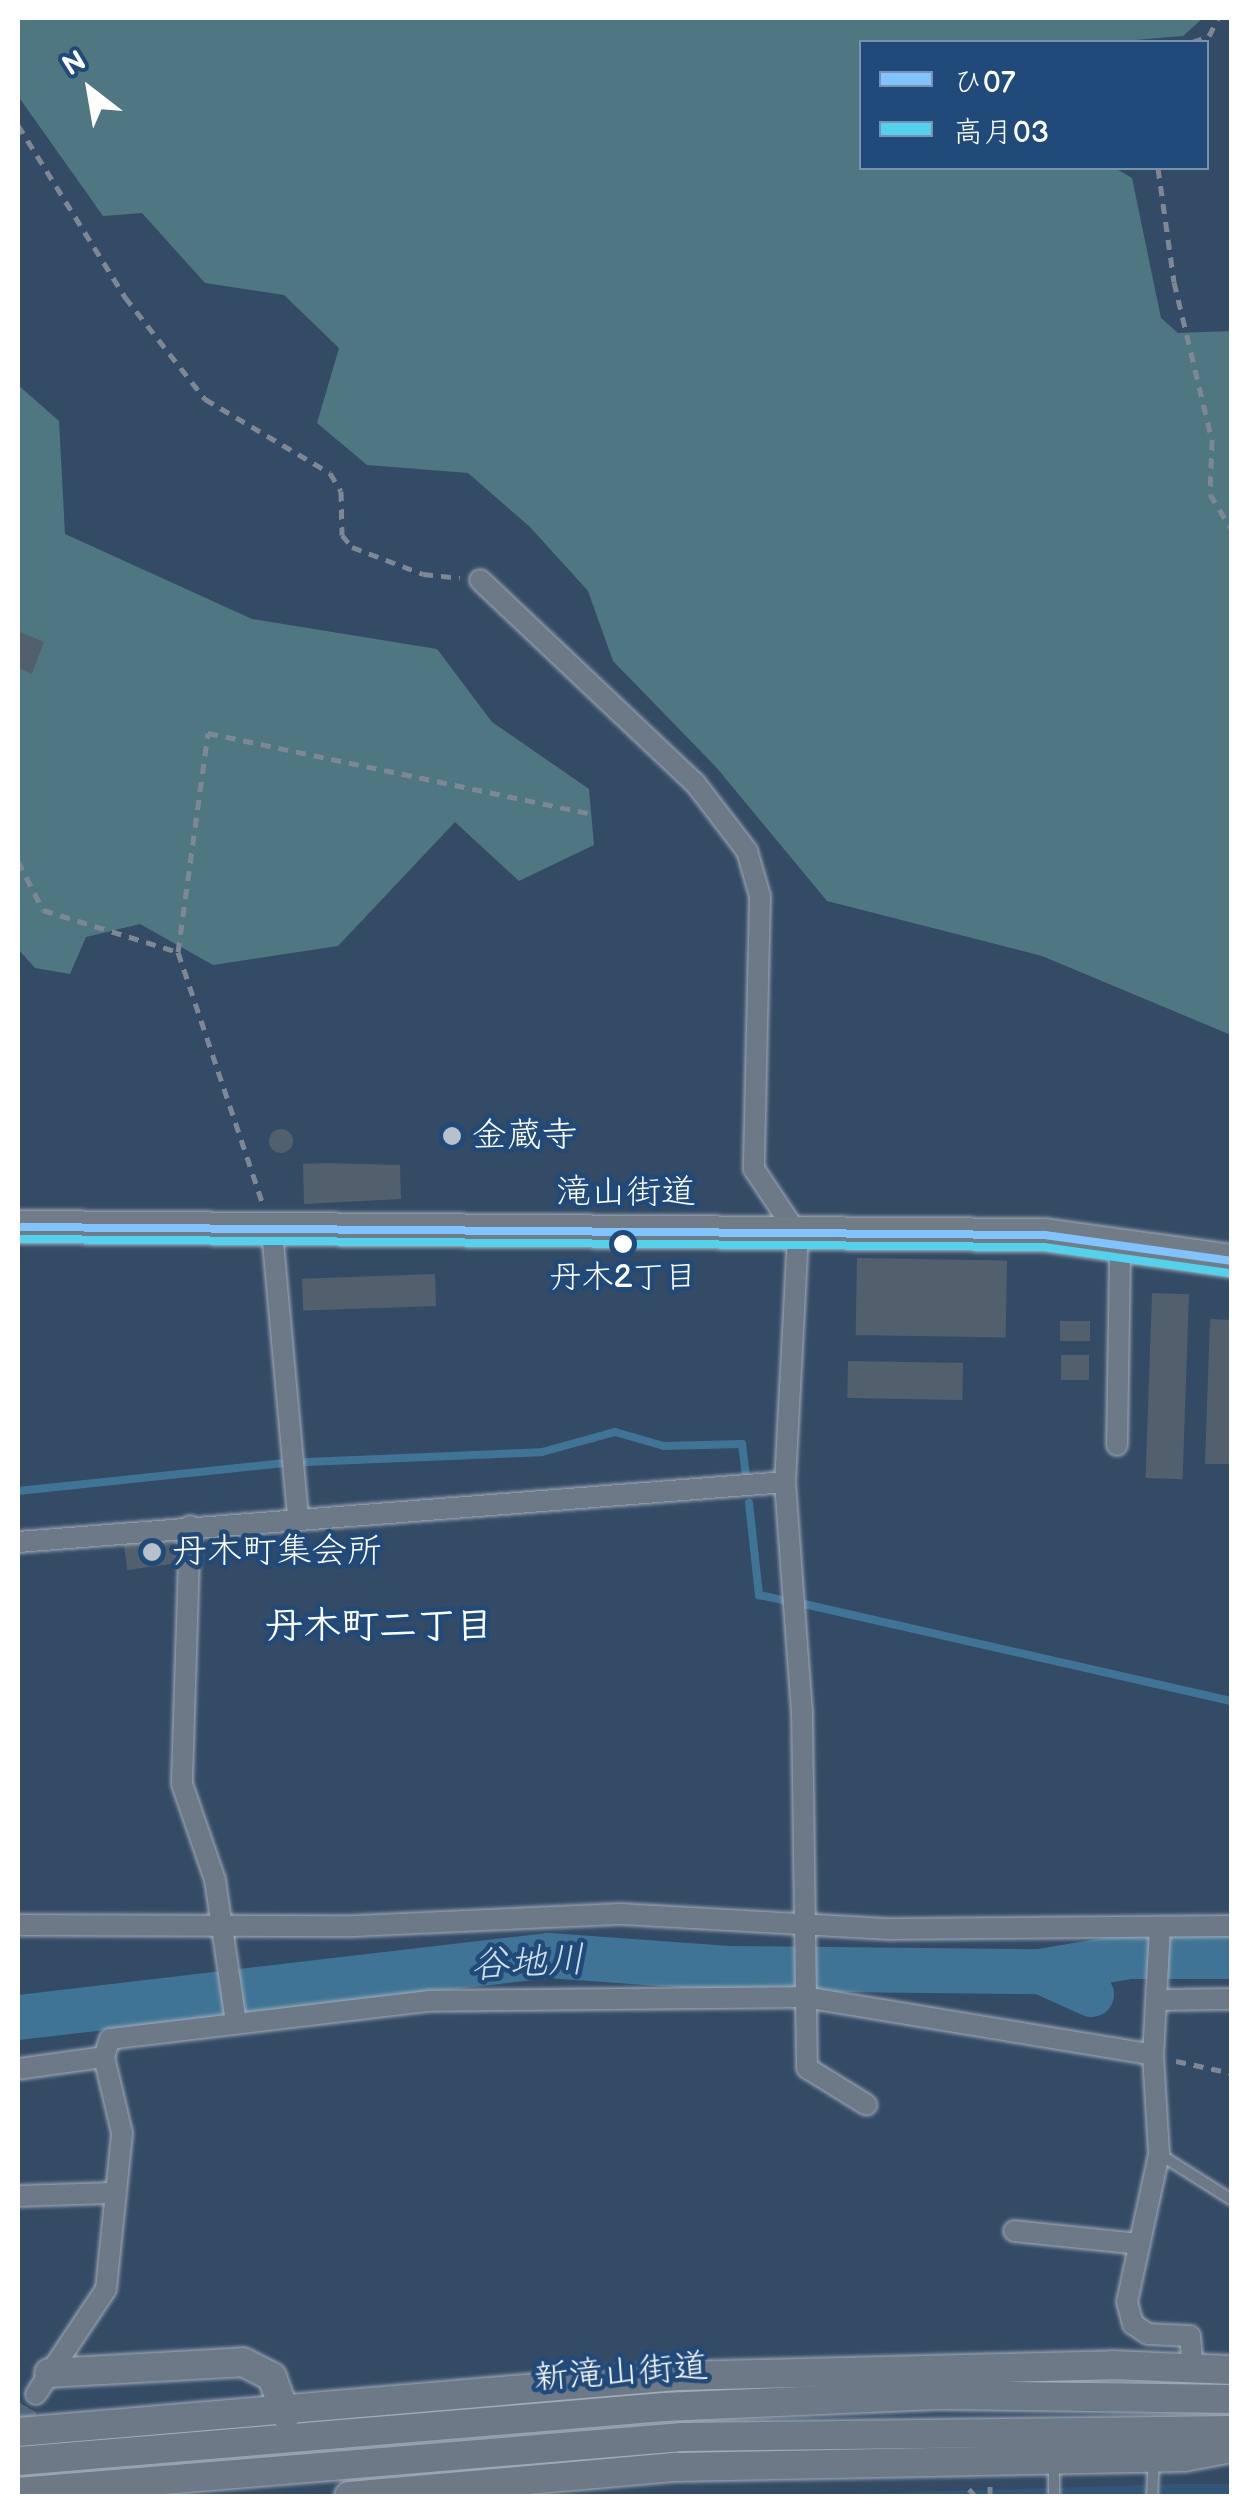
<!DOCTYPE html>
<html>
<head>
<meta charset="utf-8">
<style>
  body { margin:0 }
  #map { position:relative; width:1249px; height:2514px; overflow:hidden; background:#344b65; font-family:"Balsamiq Sans","Klee One",sans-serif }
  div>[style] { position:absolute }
  .built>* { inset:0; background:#325579 }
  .green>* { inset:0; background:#4e7782 }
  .stream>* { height:8px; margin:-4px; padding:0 4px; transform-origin:4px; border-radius:4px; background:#3f7496 }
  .river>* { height:45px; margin:-22.5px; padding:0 22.5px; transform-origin:22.5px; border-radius:22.5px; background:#3f7496 }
  .building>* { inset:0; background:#52606e; transform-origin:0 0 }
  .round { border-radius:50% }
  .minor-tunnel>* { height:20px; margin-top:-10px; transform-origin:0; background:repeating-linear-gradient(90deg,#52667c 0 20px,transparent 0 30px) }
  .path>* { height:5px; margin-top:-2.5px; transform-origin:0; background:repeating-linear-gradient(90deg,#7e8895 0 10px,transparent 0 18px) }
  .roads { filter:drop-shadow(0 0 2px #a4aeba) drop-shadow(0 0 2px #a4aeba) }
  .service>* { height:10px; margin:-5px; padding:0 5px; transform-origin:5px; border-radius:5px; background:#6d7986 }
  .minor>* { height:20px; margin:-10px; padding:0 10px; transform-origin:10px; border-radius:10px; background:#6d7986 }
  .secondary>* { height:28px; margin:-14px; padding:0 14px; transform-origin:14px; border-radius:14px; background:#6d7986 }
  .trunk>* { height:32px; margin:-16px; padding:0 16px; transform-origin:16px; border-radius:16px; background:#717c86 }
  .bus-1>* { height:8px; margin:-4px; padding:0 4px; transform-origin:4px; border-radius:4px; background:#80c4ff }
  .bus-2>* { height:8px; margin:-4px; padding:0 4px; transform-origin:4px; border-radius:4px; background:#53d2ee }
  .dots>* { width:28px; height:28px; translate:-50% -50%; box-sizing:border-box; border:5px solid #1f4a7a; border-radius:50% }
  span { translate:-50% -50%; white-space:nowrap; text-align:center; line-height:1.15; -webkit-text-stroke:9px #1f4a7a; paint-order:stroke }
  .bus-label { font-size:32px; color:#fff }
  .poi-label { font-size:35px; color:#fff }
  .left { translate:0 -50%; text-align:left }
  .street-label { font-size:35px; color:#fff }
  .neighbourhood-label { font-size:38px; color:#fff; font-weight:700 }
  .water-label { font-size:38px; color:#cfdde6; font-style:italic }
  .frame { position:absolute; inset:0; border:20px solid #fff; pointer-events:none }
  .legend { position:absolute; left:859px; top:40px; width:350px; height:130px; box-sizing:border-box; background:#1f4a7a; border:2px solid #7992af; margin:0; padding:12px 18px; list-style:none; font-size:30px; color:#fff }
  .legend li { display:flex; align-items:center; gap:20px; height:50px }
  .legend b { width:50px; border:2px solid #7992af }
  .north { position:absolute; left:40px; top:40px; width:100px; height:100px; -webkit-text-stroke:8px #1f4a7a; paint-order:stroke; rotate:329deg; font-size:28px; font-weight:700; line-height:40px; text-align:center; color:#fff }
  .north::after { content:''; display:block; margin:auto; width:35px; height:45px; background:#fff; clip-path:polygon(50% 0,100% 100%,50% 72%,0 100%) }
</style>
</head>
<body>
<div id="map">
  <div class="built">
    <div style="clip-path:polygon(1176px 2484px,1232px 2484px,1231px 2496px,789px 2496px)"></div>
  </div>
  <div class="green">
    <div style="clip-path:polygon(18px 18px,1203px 18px,1183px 36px,1111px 42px,862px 42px,862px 168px,1115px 168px,1132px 178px,1161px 318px,1178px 333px,1231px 331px,1231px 1035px,1042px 956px,827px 901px,716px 767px,613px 661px,588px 591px,530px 527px,468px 473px,367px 465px,317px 423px,339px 348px,284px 295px,205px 283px,142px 213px,103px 216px,18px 96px)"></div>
    <div style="clip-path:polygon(18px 385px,59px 421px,65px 534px,252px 619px,437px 649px,492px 722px,589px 789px,594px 845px,519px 881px,455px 822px,338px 946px,213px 965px,140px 924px,86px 937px,70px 974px,35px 968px,18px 949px)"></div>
  </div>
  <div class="stream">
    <div style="left:307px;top:1462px;width:235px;rotate:-2.4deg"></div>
    <div style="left:542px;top:1452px;width:76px;rotate:-15.3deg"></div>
    <div style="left:615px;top:1432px;width:51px;rotate:15.9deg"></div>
    <div style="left:664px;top:1446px;width:78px;rotate:-1.5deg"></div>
    <div style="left:742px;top:1444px;width:35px;rotate:83deg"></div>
    <div style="left:18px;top:1491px;width:268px;rotate:-6deg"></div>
    <div style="left:749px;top:1503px;width:93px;rotate:83.8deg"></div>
    <div style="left:759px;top:1595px;width:33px;rotate:12deg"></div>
    <div style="left:804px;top:1604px;width:439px;rotate:12.8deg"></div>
  </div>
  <div class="river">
    <div style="left:1040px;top:1971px;width:90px;rotate:-9.6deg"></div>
    <div style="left:1129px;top:1956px;width:103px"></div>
    <div style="left:18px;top:2017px;width:534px;rotate:-6.67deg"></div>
    <div style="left:548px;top:1955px;width:180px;rotate:4.1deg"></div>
    <div style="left:728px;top:1968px;width:312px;rotate:0.6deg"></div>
    <div style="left:1040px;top:1971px;width:56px;rotate:24.3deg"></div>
  </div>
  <div class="building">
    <div style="clip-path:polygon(18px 631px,44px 642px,32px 674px,18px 668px)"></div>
    <div class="round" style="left:269px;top:1129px;width:24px;height:24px"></div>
    <div style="clip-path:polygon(322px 1163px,400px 1165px,401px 1199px,304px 1204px,303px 1164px)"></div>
    <div style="left:857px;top:1258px;width:150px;height:77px;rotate:1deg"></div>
    <div style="left:435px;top:1274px;width:32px;height:133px;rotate:88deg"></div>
    <div style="left:1152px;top:1293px;width:37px;height:185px;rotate:2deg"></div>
    <div style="clip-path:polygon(1210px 1319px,1232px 1320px,1232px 1464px,1205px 1464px)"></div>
    <div style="left:1060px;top:1321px;width:30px;height:20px"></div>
    <div style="left:1089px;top:1355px;width:25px;height:28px;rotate:90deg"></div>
    <div style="left:848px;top:1361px;width:115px;height:37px;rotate:1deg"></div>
    <div style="left:176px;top:1535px;width:28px;height:53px;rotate:82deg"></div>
  </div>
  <div class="minor-tunnel">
    <div style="left:18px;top:2425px;width:36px;rotate:-60deg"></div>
  </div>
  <div class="path">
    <div style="left:1192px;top:42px;width:18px;rotate:-19deg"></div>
    <div style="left:1209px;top:36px;width:20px;rotate:-63deg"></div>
    <div style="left:18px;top:125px;width:203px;rotate:58.1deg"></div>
    <div style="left:125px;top:297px;width:130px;rotate:51.9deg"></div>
    <div style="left:205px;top:399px;width:145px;rotate:30.6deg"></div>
    <div style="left:330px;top:473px;width:21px;rotate:59deg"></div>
    <div style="left:341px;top:491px;width:44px;rotate:88.7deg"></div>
    <div style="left:342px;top:535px;width:16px;rotate:50deg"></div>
    <div style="left:352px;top:547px;width:76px;rotate:20.8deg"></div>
    <div style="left:423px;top:574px;width:37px;rotate:6deg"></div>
    <div style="left:1158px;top:168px;width:115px;rotate:82deg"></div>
    <div style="left:1174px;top:282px;width:163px;rotate:76.5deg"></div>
    <div style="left:1212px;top:440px;width:54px;rotate:92.1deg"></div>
    <div style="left:1210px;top:494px;width:42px;rotate:58.6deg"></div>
    <div style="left:18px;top:861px;width:55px;rotate:63deg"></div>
    <div style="left:43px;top:910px;width:141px;rotate:17.3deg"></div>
    <div style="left:178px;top:952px;width:266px;rotate:71.4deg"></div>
    <div style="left:178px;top:952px;width:221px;rotate:-82.2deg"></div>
    <div style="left:208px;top:733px;width:392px;rotate:11.9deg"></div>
    <div style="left:1176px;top:2061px;width:57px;rotate:12.1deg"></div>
    <div style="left:969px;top:2489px;width:9px;rotate:49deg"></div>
    <div style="left:990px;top:2496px;width:13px;rotate:-90deg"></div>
  </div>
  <div class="roads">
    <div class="service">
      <div style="left:1159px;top:2154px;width:86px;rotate:32.2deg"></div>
      <div style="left:1054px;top:2496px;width:33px;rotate:-90deg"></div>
      <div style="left:1152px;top:2496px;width:38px;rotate:-87deg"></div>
    </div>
    <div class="minor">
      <div style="left:480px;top:580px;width:296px;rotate:43.4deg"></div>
      <div style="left:695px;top:783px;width:86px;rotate:52.6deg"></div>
      <div style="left:747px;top:851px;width:47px;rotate:73.9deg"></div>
      <div style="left:760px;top:896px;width:273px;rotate:91.3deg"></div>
      <div style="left:754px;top:1169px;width:79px;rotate:56.3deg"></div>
      <div style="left:798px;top:1235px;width:247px;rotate:93deg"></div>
      <div style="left:785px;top:1482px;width:230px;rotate:85.8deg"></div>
      <div style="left:802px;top:1711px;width:357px;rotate:89.2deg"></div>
      <div style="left:807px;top:2068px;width:70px;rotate:31.7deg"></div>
      <div style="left:272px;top:1231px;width:286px;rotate:84.8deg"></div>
      <div style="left:1117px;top:1445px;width:200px;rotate:-89.1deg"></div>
      <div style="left:190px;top:1526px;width:258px;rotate:91.8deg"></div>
      <div style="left:182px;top:1784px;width:102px;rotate:71deg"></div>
      <div style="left:215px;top:1880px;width:145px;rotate:81.6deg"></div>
      <div style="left:18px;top:1542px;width:769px;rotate:-4.47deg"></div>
      <div style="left:18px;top:1925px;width:336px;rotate:0.2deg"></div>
      <div style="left:354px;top:1926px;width:267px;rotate:-2.6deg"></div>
      <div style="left:621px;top:1914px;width:272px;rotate:3.2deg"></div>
      <div style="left:893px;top:1929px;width:339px;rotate:-0.5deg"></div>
      <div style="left:1160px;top:1927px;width:128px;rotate:93.1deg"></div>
      <div style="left:1153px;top:2055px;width:99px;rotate:86.5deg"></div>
      <div style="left:1159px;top:2154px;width:151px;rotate:102.2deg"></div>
      <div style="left:1127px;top:2302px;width:23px;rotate:75deg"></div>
      <div style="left:1133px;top:2324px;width:18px;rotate:34deg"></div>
      <div style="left:1148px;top:2334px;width:42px;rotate:2.7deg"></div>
      <div style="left:1190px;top:2336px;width:33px;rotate:85deg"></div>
      <div style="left:1157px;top:2000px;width:75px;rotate:-0.8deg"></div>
      <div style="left:18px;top:2069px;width:87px;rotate:-7.9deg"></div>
      <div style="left:18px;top:2196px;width:93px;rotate:-1.8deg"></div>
      <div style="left:1014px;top:2231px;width:126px;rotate:5.9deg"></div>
      <div style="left:36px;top:2394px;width:126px;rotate:-56.3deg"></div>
      <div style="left:106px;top:2289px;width:157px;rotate:-84.1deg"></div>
      <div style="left:122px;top:2133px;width:78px;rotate:-103.3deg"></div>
      <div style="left:104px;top:2057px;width:19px;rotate:-72deg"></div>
      <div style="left:110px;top:2039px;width:322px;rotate:-6.8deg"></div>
      <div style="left:430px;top:2001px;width:374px;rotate:-0.6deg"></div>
      <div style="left:804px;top:1997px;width:354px;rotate:9.4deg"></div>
    </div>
    <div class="secondary">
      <div style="left:49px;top:2373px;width:194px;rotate:-3.2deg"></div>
      <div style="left:243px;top:2362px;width:33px;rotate:27deg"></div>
      <div style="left:272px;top:2377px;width:40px;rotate:69.8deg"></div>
      <div style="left:18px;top:2432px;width:661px;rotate:-4.86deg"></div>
      <div style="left:677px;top:2376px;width:436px;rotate:-1.4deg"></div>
      <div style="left:1113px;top:2365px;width:119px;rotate:2.4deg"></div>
      <div style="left:18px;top:2461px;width:648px;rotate:-4.78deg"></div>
      <div style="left:664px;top:2407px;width:279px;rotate:-2.5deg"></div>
      <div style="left:943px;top:2395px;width:289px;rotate:0.8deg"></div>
      <div style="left:18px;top:2492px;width:667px;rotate:-4.73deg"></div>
      <div style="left:683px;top:2437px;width:549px;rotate:-0.73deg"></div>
      <div style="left:349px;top:2496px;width:329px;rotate:-5.1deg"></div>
      <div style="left:677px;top:2467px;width:507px;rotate:-1.13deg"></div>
      <div style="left:1184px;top:2457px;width:49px;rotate:-10.6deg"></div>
    </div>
    <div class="trunk">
      <div style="left:18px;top:1227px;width:1027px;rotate:0.45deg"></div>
      <div style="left:1045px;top:1235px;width:189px;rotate:7.9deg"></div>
    </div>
  </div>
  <div class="bus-1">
    <div style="left:18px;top:1227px;width:1027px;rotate:0.45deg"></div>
    <div style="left:1045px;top:1235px;width:189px;rotate:7.9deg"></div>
  </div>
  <div class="bus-2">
    <div style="left:18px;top:1239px;width:1026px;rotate:0.45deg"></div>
    <div style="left:1044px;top:1247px;width:188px;rotate:8deg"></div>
  </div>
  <div class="dots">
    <div style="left:452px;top:1136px;background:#b8c0c9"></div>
    <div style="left:623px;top:1244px;background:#fff"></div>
    <div style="left:152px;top:1552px;background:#b8c0c9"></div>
  </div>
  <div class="bus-label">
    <span style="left:623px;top:1278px">丹木2丁目</span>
  </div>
  <div class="poi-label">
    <span class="left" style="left:472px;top:1136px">金蔵寺</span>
    <span class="left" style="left:172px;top:1552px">丹木町集会所</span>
  </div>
  <div class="street-label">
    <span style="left:626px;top:1193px">滝山街道</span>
    <span style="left:621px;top:2373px;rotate:-4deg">新滝山街道</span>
  </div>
  <div class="neighbourhood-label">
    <span style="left:379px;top:1627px">丹木町二丁目</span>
  </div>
  <div class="water-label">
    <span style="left:528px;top:1963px;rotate:-3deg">谷地川</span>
  </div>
  <div class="frame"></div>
  <ul class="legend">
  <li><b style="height:12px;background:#80c4ff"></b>ひ07</li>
  <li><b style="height:12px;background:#53d2ee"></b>高月03</li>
  </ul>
  <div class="north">N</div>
</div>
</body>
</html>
